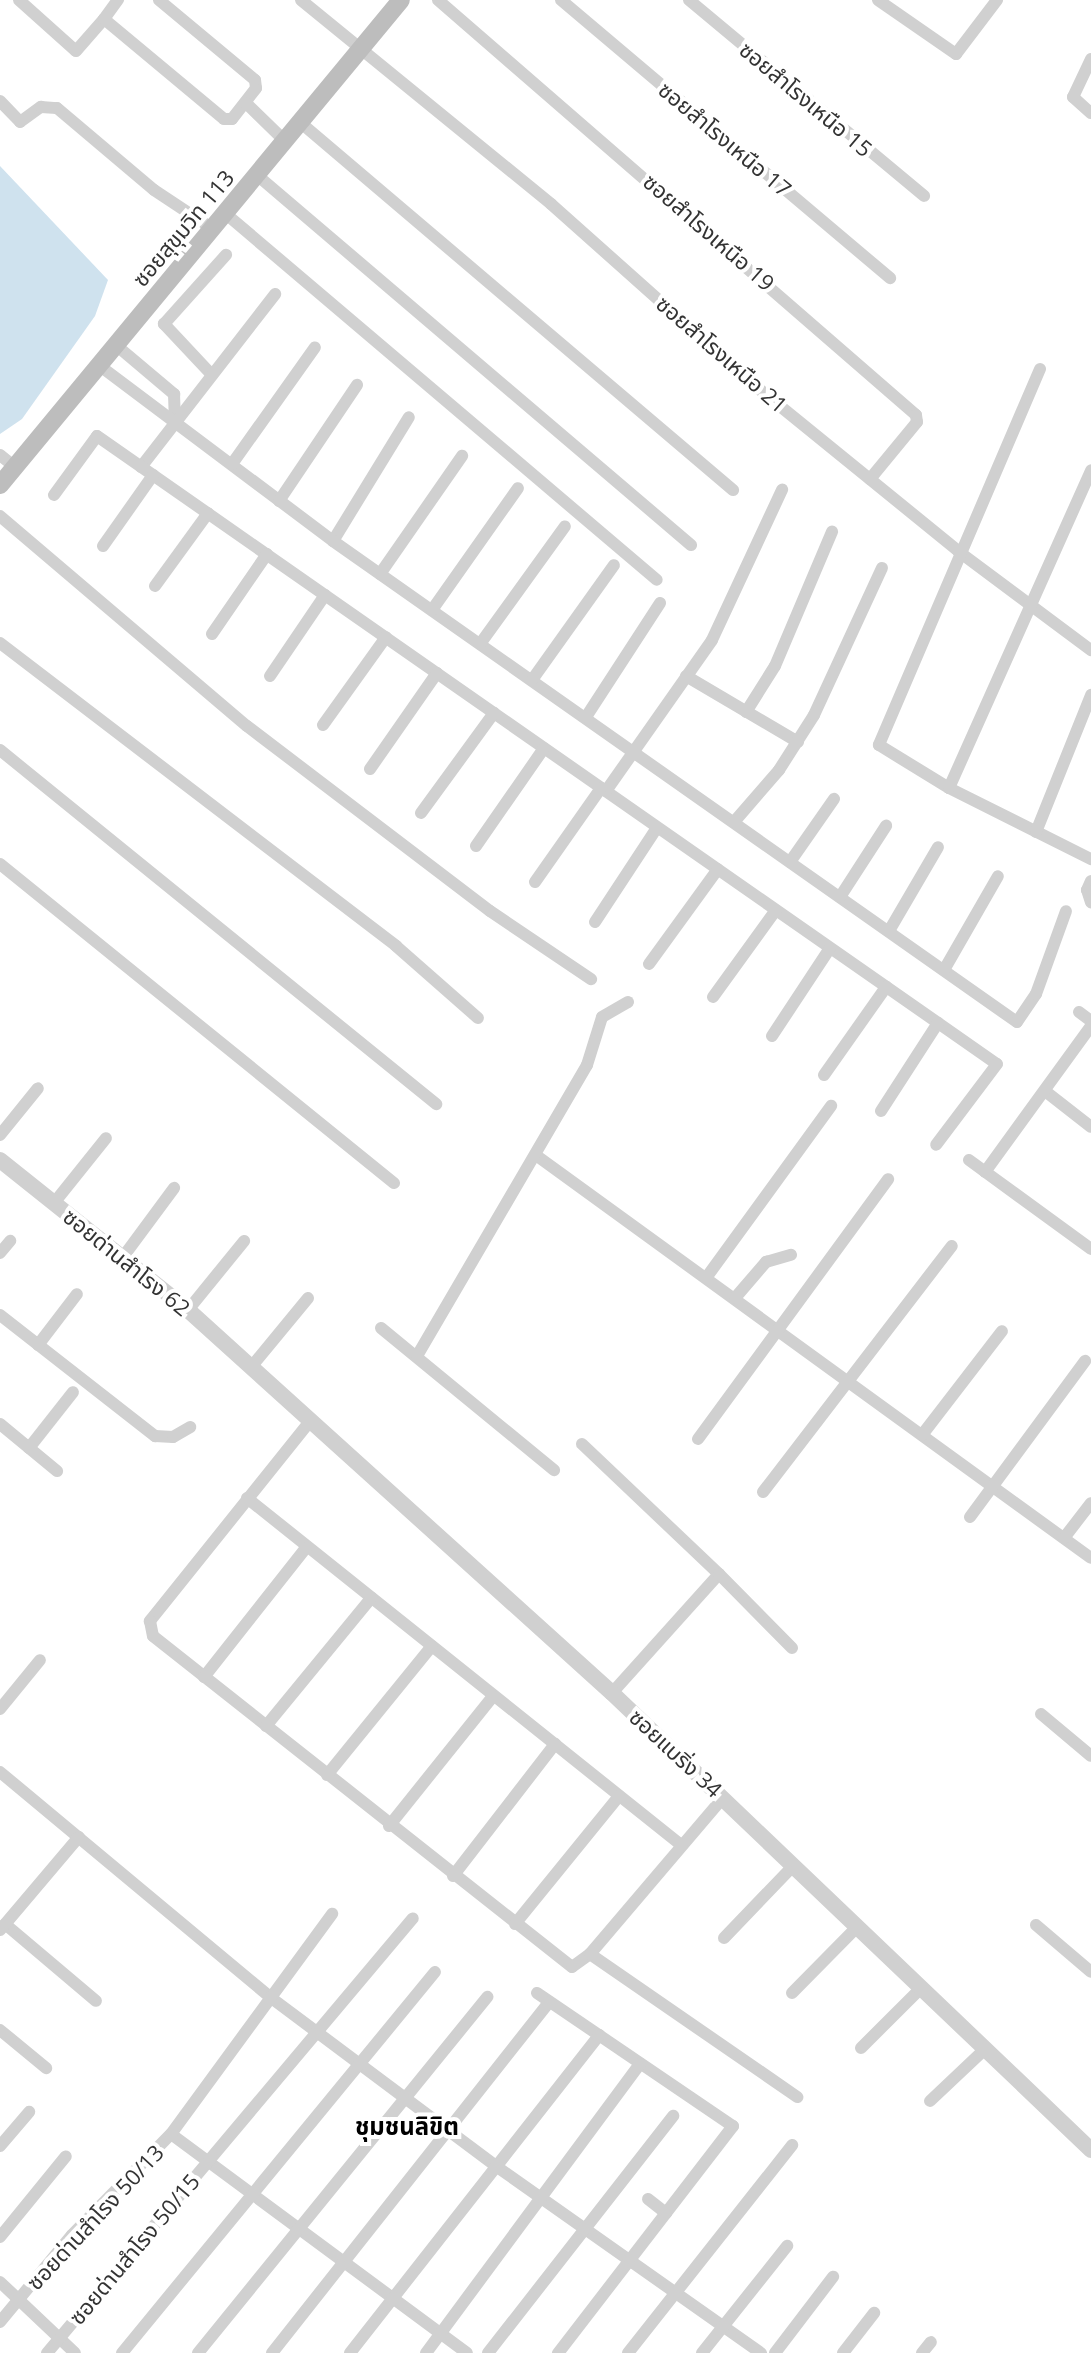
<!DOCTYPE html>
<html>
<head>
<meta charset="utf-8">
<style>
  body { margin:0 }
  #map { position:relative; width:1091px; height:2353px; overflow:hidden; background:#fff; font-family:"Open Sans","Noto Sans Thai",sans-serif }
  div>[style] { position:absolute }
  .water>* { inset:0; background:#cfe2ee }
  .minor>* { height:12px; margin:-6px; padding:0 6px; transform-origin:6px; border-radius:6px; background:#d0d0d0 }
  .tertiary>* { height:16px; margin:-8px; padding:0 8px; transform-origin:8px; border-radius:8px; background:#d0d0d0 }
  .secondary>* { height:18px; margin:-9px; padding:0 9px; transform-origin:9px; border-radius:9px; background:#bdbdbd }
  span { translate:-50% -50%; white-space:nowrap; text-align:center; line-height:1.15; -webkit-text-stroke:8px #fff; paint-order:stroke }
  .street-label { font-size:22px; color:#333 }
  .neighbourhood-label { font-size:24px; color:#000; font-weight:700 }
</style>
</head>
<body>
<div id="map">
  <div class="water">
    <div style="clip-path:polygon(0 166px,108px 280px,95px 316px,22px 419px,0 434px)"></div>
  </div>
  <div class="minor">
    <div style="left:19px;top:0;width:76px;rotate:41.8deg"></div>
    <div style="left:76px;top:51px;width:43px;rotate:-48.8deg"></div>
    <div style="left:104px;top:19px;width:156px;rotate:39.8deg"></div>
    <div style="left:224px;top:119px;width:8px"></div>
    <div style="left:232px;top:119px;width:39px;rotate:-52deg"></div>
    <div style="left:256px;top:88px;width:8px;rotate:-97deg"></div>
    <div style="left:255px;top:80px;width:125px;rotate:-140.2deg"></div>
    <div style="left:301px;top:0;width:323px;rotate:39.2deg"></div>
    <div style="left:551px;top:204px;width:278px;rotate:41.7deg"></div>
    <div style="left:759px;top:389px;width:257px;rotate:39.1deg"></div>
    <div style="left:958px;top:551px;width:166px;rotate:36.7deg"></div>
    <div style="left:438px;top:0;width:633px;rotate:40.96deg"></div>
    <div style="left:916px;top:415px;width:7px;rotate:82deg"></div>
    <div style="left:917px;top:422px;width:74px;rotate:129.5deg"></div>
    <div style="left:561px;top:0;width:431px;rotate:40.2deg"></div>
    <div style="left:689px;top:0;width:306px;rotate:39.8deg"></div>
    <div style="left:878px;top:0;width:95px;rotate:34.7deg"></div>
    <div style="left:956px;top:54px;width:68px;rotate:-52.8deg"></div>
    <div style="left:104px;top:19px;width:24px;rotate:-54deg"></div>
    <div style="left:1091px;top:59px;width:42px;rotate:115.3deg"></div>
    <div style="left:1073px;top:97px;width:24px;rotate:42deg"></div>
    <div style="left:0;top:101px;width:29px;rotate:46deg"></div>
    <div style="left:20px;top:122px;width:26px;rotate:-36deg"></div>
    <div style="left:41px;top:107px;width:16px;rotate:4deg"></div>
    <div style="left:57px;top:108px;width:127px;rotate:40.2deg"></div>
    <div style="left:154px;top:190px;width:71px;rotate:33.5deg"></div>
    <div style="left:246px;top:103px;width:56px;rotate:44.3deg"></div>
    <div style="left:301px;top:123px;width:567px;rotate:40.35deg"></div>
    <div style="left:258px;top:176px;width:569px;rotate:40.44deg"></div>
    <div style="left:226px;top:214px;width:565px;rotate:40.34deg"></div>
    <div style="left:117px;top:346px;width:75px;rotate:40.1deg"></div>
    <div style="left:174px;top:394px;width:24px;rotate:88deg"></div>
    <div style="left:100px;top:366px;width:291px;rotate:36.9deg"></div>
    <div style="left:333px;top:541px;width:145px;rotate:-58.5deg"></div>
    <div style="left:1040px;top:369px;width:409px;rotate:113.2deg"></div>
    <div style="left:879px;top:745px;width:82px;rotate:31.6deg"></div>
    <div style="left:949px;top:788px;width:159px;rotate:26.6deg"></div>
    <div style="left:211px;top:374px;width:69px;rotate:-133.2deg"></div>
    <div style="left:164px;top:324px;width:93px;rotate:-48.1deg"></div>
    <div style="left:0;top:455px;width:19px;rotate:39deg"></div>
    <div style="left:232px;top:464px;width:143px;rotate:-54.6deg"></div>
    <div style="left:141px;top:467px;width:219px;rotate:-52.2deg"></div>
    <div style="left:54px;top:495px;width:73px;rotate:-53.9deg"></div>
    <div style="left:97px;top:436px;width:1097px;rotate:34.91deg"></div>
    <div style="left:997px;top:1064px;width:101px;rotate:127deg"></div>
    <div style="left:279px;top:501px;width:140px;rotate:-56.1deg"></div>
    <div style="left:0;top:516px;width:324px;rotate:40.4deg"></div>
    <div style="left:247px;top:726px;width:305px;rotate:37.3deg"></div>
    <div style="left:490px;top:911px;width:122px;rotate:34deg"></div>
    <div style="left:333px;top:541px;width:836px;rotate:35.12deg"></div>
    <div style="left:1017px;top:1022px;width:34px;rotate:-56deg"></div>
    <div style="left:1036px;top:994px;width:88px;rotate:-70.1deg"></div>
    <div style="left:103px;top:546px;width:87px;rotate:-54.8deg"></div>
    <div style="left:380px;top:574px;width:144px;rotate:-55.2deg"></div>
    <div style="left:155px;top:586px;width:90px;rotate:-54deg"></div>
    <div style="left:432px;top:610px;width:149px;rotate:-54.8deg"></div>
    <div style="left:212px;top:634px;width:97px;rotate:-55.5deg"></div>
    <div style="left:0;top:643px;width:499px;rotate:37.4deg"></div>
    <div style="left:396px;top:946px;width:109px;rotate:41.3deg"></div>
    <div style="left:480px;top:644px;width:145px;rotate:-54.2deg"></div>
    <div style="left:270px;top:676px;width:98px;rotate:-55.8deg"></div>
    <div style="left:686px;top:676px;width:130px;rotate:30.5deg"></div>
    <div style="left:532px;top:680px;width:141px;rotate:-54.5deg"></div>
    <div style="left:746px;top:712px;width:54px;rotate:-57.8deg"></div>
    <div style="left:775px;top:666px;width:146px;rotate:-67deg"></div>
    <div style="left:586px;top:717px;width:136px;rotate:-57deg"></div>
    <div style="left:323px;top:725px;width:108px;rotate:-54.4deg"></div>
    <div style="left:0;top:750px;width:562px;rotate:39.07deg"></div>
    <div style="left:370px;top:769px;width:117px;rotate:-55.1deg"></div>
    <div style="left:949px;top:788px;width:348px;rotate:-65.9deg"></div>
    <div style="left:606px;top:791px;width:184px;rotate:-54.9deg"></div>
    <div style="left:712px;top:640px;width:166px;rotate:-65deg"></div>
    <div style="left:421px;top:813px;width:124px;rotate:-53.9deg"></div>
    <div style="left:734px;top:822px;width:69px;rotate:-49.1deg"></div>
    <div style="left:779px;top:770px;width:65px;rotate:-57.5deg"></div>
    <div style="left:814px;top:715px;width:162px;rotate:-65.2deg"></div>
    <div style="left:1036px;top:832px;width:148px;rotate:-68.1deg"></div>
    <div style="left:476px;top:846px;width:119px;rotate:-55.2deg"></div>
    <div style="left:790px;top:862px;width:77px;rotate:-55.1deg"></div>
    <div style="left:0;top:864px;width:507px;rotate:39deg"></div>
    <div style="left:1091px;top:881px;width:10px;rotate:114deg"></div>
    <div style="left:1087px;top:890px;width:13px;rotate:72deg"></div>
    <div style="left:535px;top:882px;width:115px;rotate:-54.9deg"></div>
    <div style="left:840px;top:897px;width:85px;rotate:-57.1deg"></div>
    <div style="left:595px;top:922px;width:111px;rotate:-56.7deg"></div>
    <div style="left:889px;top:931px;width:97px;rotate:-59.7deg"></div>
    <div style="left:649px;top:964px;width:117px;rotate:-54deg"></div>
    <div style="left:944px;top:970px;width:108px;rotate:-60.1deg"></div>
    <div style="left:713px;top:997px;width:107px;rotate:-54.1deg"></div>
    <div style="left:1079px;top:1012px;width:15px;rotate:37deg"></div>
    <div style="left:772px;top:1036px;width:105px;rotate:-56.6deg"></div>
    <div style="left:824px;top:1075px;width:108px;rotate:-54.8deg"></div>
    <div style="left:1045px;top:1091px;width:58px;rotate:38deg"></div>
    <div style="left:881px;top:1111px;width:105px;rotate:-57.1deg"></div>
    <div style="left:0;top:1135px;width:60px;rotate:-51deg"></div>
    <div style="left:537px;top:1156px;width:684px;rotate:35.97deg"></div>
    <div style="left:969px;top:1160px;width:151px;rotate:36.1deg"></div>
    <div style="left:985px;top:1172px;width:180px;rotate:-54deg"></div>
    <div style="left:54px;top:1203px;width:83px;rotate:-51.3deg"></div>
    <div style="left:0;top:1253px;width:16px;rotate:-50deg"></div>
    <div style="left:123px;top:1257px;width:86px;rotate:-53.5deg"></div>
    <div style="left:706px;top:1278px;width:213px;rotate:-54deg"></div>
    <div style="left:735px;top:1298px;width:48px;rotate:-49.3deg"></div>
    <div style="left:766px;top:1262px;width:26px;rotate:-16deg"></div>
    <div style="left:188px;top:1310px;width:89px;rotate:-50.9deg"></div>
    <div style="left:0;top:1315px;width:197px;rotate:38deg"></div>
    <div style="left:155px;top:1436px;width:18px;rotate:3deg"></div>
    <div style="left:173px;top:1437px;width:20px;rotate:-30deg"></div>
    <div style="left:381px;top:1328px;width:224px;rotate:39.4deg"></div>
    <div style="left:38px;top:1345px;width:64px;rotate:-52.6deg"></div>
    <div style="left:417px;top:1356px;width:337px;rotate:-59.7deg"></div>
    <div style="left:587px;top:1065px;width:50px;rotate:-72.6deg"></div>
    <div style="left:602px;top:1017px;width:30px;rotate:-30deg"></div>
    <div style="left:252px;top:1366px;width:88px;rotate:-50.5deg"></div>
    <div style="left:311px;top:1420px;width:258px;rotate:128.7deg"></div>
    <div style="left:150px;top:1621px;width:15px;rotate:79deg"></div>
    <div style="left:153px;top:1636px;width:534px;rotate:38.31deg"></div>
    <div style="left:572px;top:1967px;width:22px;rotate:-36deg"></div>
    <div style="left:590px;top:1954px;width:205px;rotate:-49.6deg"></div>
    <div style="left:0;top:1424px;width:74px;rotate:39.5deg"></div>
    <div style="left:922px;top:1435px;width:131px;rotate:-52.4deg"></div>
    <div style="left:698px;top:1439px;width:322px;rotate:-53.8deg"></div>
    <div style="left:582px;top:1444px;width:189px;rotate:43.5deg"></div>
    <div style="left:719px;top:1574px;width:160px;rotate:132deg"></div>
    <div style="left:29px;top:1448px;width:71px;rotate:-51.8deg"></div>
    <div style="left:763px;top:1492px;width:310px;rotate:-52.5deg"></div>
    <div style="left:247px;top:1498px;width:556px;rotate:38.64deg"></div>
    <div style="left:970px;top:1517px;width:194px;rotate:-53.6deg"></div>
    <div style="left:1064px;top:1538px;width:44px;rotate:-52.4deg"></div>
    <div style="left:719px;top:1574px;width:104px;rotate:45.4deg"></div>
    <div style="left:204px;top:1677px;width:164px;rotate:-51.7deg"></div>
    <div style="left:0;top:1709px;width:63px;rotate:-50.8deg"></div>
    <div style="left:1041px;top:1714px;width:65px;rotate:40deg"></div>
    <div style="left:266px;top:1726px;width:166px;rotate:-50.6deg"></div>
    <div style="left:0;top:1772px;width:351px;rotate:39.8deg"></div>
    <div style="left:270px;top:1997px;width:279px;rotate:36.8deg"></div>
    <div style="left:493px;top:2164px;width:328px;rotate:35.2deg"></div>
    <div style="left:327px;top:1775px;width:166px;rotate:-50.9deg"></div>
    <div style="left:389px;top:1826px;width:166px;rotate:-51.3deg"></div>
    <div style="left:453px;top:1876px;width:167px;rotate:-52.3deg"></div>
    <div style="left:5px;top:1924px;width:119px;rotate:40.2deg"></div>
    <div style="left:515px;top:1924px;width:165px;rotate:-50.9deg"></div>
    <div style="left:1036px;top:1925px;width:72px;rotate:40.5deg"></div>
    <div style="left:0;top:1930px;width:122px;rotate:-49.7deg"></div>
    <div style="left:724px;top:1938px;width:100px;rotate:-46.2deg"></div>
    <div style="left:590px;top:1954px;width:252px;rotate:34.6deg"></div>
    <div style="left:537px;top:1993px;width:237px;rotate:34.2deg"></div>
    <div style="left:733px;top:2126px;width:287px;rotate:127.6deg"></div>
    <div style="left:792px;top:1993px;width:93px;rotate:-45.4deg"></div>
    <div style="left:0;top:2030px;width:60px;rotate:39.6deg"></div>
    <div style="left:861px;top:2048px;width:85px;rotate:-45deg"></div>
    <div style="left:930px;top:2101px;width:76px;rotate:-43.4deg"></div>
    <div style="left:171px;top:2134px;width:368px;rotate:36.5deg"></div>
    <div style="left:0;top:2146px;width:45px;rotate:-49.5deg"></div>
    <div style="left:648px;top:2199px;width:23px;rotate:38deg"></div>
    <div style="left:0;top:2237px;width:104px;rotate:-50.8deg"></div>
    <div style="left:0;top:2282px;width:103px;rotate:43.4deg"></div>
    <div style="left:0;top:2322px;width:113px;rotate:-50.4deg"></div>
    <div style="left:72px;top:2235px;width:141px;rotate:-45.6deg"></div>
    <div style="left:171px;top:2134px;width:273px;rotate:-53.8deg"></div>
    <div style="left:47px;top:2353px;width:568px;rotate:-49.92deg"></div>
    <div style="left:122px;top:2353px;width:493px;rotate:-50.6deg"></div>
    <div style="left:198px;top:2353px;width:459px;rotate:-50.9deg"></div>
    <div style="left:272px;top:2353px;width:447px;rotate:-51.7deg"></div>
    <div style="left:350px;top:2353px;width:404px;rotate:-51.9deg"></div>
    <div style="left:426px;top:2353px;width:360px;rotate:-53.5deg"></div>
    <div style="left:488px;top:2353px;width:301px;rotate:-52deg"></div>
    <div style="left:628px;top:2353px;width:265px;rotate:-51.7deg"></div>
    <div style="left:702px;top:2353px;width:137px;rotate:-51.5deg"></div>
    <div style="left:775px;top:2353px;width:96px;rotate:-52.7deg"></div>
    <div style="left:843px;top:2353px;width:51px;rotate:-52.2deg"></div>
    <div style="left:922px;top:2353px;width:14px;rotate:-51deg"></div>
  </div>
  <div class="tertiary">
    <div style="left:0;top:1160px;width:241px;rotate:38.6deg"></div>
    <div style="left:188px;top:1310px;width:571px;rotate:42.09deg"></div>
    <div style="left:612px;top:1693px;width:662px;rotate:43.65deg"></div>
  </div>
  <div class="secondary">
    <div style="left:0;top:485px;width:629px;rotate:-50.42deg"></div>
  </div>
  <div class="street-label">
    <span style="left:806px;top:99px;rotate:40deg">ซอยสำโรงเหนือ 15</span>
    <span style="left:725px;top:139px;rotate:40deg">ซอยสำโรงเหนือ 17</span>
    <span style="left:183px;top:228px;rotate:-50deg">ซอยสุขุมวิท 113</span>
    <span style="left:709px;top:232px;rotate:41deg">ซอยสำโรงเหนือ 19</span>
    <span style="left:722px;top:354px;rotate:41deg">ซอยสำโรงเหนือ 21</span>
    <span style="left:127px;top:1262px;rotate:39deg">ซอยด่านสำโรง 62</span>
    <span style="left:676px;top:1753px;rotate:43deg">ซอยแบริ่ง 34</span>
    <span style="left:95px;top:2217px;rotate:-47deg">ซอยด่านสำโรง 50/13</span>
    <span style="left:134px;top:2249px;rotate:-50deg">ซอยด่านสำโรง 50/15</span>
  </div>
  <div class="neighbourhood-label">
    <span style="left:407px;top:2126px">ชุมชนลิขิต</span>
  </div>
</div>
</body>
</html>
